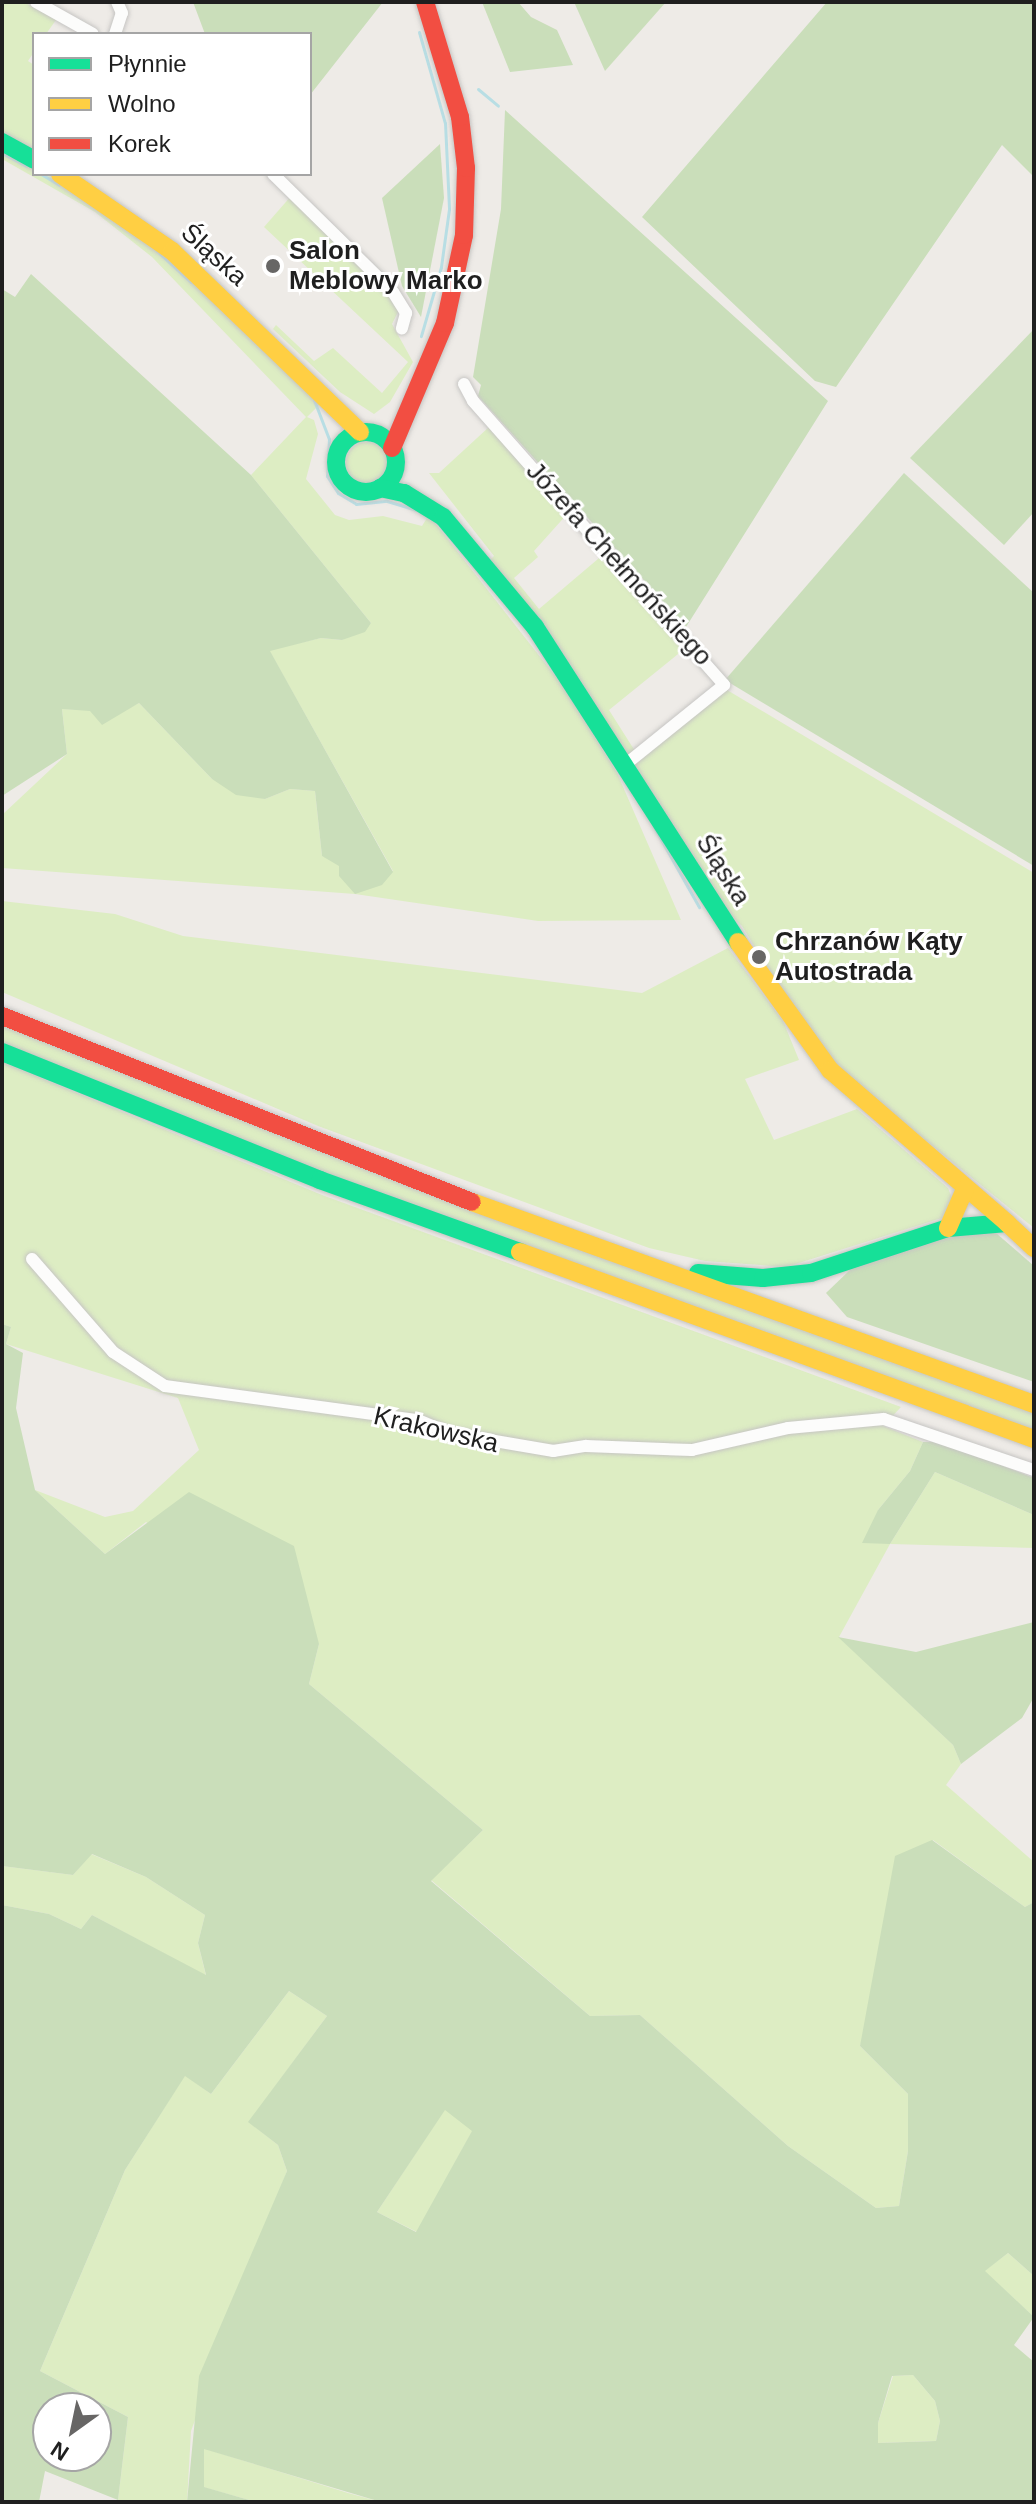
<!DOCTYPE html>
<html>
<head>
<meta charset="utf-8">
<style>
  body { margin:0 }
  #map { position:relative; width:1036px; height:2504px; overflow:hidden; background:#eeebe7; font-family:Arial,sans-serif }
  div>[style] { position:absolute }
  .grass>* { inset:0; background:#ddedc3 }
  .round { border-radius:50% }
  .forest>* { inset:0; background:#cadeba }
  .stream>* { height:3px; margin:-1.5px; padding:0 1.5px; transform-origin:1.5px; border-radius:1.5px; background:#b8dee4 }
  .roads { filter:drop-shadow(0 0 2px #c6c5c3) drop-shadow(0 0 2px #c6c5c3) }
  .street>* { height:12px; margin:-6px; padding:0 6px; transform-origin:6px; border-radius:6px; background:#fcfcfb }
  .fast>* { height:18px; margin:-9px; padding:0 9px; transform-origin:9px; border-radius:9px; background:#16e098 }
  .fast>.ring { margin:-9px; padding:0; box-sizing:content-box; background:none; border:18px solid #16e098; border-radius:50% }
  .slow>* { height:18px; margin:-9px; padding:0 9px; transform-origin:9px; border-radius:9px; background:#ffcf43 }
  .jam>* { height:18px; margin:-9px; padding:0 9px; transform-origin:9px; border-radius:9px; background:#f24e42 }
  .dots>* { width:22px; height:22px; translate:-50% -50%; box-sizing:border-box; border:4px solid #fff; border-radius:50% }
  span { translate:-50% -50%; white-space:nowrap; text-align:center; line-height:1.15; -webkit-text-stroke:6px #fff; paint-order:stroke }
  .poi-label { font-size:26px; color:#1f1f1f; font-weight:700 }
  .left { translate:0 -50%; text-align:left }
  .street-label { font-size:26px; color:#1f1f1f }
  .frame { position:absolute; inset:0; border:4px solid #1f1f1f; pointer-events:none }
  .legend { position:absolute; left:32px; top:32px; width:280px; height:144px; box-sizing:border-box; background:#fff; border:2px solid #a5a5a5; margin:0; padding:10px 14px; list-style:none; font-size:24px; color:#1f1f1f }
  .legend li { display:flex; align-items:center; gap:16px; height:40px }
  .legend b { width:40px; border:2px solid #a5a5a5 }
  .north { position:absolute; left:32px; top:2392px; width:80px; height:80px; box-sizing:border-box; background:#fff; border:2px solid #a5a5a5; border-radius:50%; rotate:213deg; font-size:22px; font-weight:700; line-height:32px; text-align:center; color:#1f1f1f }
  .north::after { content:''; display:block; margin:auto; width:28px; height:36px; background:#676665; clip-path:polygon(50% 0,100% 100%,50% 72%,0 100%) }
</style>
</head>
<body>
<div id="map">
  <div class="grass">
    <div style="clip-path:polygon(2px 2px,24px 2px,56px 20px,46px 34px,34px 34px,34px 52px,28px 61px,34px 65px,34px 152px,2px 135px)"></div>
    <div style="clip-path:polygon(2px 149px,34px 167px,34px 174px,46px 174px,84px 195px,162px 251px,320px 404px,307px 417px,314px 420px,318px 434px,306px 479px,335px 515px,349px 520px,383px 516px,422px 526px,427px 518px,435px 523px,563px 686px,617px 773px,681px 920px,538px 921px,355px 894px,2px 868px,2px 815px,67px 754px,62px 709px,123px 711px,139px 703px,212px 779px,265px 799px,290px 789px,315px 791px,322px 856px,393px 871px,269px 650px,321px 638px,342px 640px,371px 623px,251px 475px,306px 417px,152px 257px,95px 212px,2px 159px)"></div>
    <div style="clip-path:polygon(292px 195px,400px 308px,392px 324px,413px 362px,390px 402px,374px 414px,340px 392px,273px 329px,276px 325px,314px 361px,333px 348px,382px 393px,408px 362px,264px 227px)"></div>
    <div style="clip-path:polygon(489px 427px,569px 512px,534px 551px,538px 557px,514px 578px,539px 609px,605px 553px,688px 646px,609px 710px,635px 751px,627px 755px,490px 560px,494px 556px,429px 473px,439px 473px)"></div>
    <div class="round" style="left:346px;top:442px;width:42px;height:42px"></div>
    <div style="clip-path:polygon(727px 690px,1034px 873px,1034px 1228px,855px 1083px,831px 1058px,799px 1020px,742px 926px,723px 908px,633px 763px)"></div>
    <div style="clip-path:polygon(2px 901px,115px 914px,183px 936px,642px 993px,728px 948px,783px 1021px,799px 1060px,745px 1079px,774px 1140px,857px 1109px,948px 1188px,954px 1203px,945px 1217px,786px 1267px,705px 1261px,649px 1248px,318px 1126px,2px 992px)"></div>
    <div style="clip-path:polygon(2px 1023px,1034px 1412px,1034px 1431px,346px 1182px,2px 1044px)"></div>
    <div style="clip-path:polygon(2px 1062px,322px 1195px,901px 1407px,883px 1426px,923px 1442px,910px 1471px,878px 1510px,890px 1544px,935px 1472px,1034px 1515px,1034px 1548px,890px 1544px,839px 1637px,953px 1745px,961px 1764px,946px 1785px,1034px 1862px,1034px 1902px,1025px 1907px,933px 1840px,860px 2046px,908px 2094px,908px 2151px,899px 2206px,876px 2208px,788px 2146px,640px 2015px,590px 2016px,431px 1880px,483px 1830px,309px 1684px,319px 1644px,146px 1522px,105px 1554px,35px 1490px,105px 1517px,133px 1511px,199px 1450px,178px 1398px,6px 1344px,11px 1327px,2px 1324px)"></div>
    <div style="clip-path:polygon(91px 1854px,146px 1877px,205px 1915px,198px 1943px,206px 1976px,92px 1915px,81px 1929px,49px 1914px,2px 1905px,2px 1866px,73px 1875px)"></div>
    <div style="clip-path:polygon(289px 1991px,327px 2016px,249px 2122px,278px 2145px,287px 2171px,191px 2431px,187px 2502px,118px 2500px,128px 2417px,40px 2371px,125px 2170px,185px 2075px,211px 2094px)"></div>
    <div style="clip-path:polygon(445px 2109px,473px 2130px,417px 2232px,377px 2212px)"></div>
    <div style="clip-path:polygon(1008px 2253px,1034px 2276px,1034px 2317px,984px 2271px)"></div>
    <div style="clip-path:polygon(913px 2375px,935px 2401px,940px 2421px,936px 2441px,878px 2443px,878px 2423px,893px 2376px)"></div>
    <div style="clip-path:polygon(203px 2448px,348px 2493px,381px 2502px,256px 2502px,203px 2487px)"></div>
  </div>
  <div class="forest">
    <div style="clip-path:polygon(193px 2px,383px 2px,310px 95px,310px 34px,205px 34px)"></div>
    <div style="clip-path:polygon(482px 2px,518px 2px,531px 17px,557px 30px,573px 65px,510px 72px)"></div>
    <div style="clip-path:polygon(574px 2px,666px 2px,605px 71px)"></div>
    <div style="clip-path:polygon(827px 2px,1034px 2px,1034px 177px,1002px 145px,836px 387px,815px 381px,642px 217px)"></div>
    <div style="clip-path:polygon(505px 110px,828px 401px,686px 627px,478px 396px,481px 385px,473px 377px,501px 209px)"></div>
    <div style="clip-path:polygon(440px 144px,444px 198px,421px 317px,402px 286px,382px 198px)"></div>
    <div style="clip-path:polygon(31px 274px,251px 475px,371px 623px,365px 632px,342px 640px,321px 638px,270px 651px,393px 872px,382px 885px,355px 894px,339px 876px,339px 866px,322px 856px,315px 791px,290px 789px,265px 799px,236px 795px,212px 779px,139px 703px,102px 725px,90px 711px,62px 709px,67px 754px,2px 796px,2px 289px,15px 297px)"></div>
    <div style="clip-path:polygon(1034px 329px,1034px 512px,1004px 545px,910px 458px)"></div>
    <div style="clip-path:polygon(904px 473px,1034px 593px,1034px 866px,725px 680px)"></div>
    <div style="clip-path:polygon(956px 1231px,996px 1233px,1034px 1266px,1034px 1382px,847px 1317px,826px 1293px,853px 1267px)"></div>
    <div style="clip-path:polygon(evenodd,2px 1324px,11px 1327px,6px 1344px,23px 1353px,16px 1408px,35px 1490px,105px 1554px,189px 1492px,294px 1546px,319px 1644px,309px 1684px,483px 1830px,431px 1881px,590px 2016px,640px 2015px,788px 2146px,876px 2208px,899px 2206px,908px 2151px,908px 2094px,860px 2046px,895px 1856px,932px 1840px,1025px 1907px,1034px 1902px,1034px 2276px,1008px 2253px,985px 2271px,1034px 2317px,1014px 2345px,1034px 2362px,1034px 2502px,381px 2502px,204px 2449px,204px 2487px,256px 2502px,187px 2502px,199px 2376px,287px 2171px,278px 2145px,248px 2122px,327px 2016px,289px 1991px,211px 2094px,185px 2076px,125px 2170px,40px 2371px,128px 2417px,118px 2500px,45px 2471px,39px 2502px,2px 2502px,2px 1905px,49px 1914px,81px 1929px,92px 1915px,206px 1975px,198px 1943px,205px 1915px,146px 1877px,92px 1854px,73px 1875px,2px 1866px,2px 1324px,445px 2110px,472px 2131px,416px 2232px,377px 2212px,445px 2110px,2px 1324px,913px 2375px,935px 2401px,940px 2421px,936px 2441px,878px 2443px,878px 2423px,892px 2376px,913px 2375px,2px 1324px,96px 2408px,96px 2456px,48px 2456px,48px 2408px,96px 2408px)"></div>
    <div style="clip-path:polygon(923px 1442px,941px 1442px,1034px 1478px,1034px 1515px,935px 1472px,890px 1544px,862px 1543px,878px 1510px,910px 1471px)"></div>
    <div style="clip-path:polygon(1034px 1622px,1034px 1697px,1022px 1718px,961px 1764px,953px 1745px,838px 1637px,916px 1652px)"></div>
  </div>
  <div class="stream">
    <div style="left:419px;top:32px;width:95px;rotate:74.1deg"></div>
    <div style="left:445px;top:123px;width:86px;rotate:87.3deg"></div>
    <div style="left:449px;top:209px;width:59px;rotate:97.9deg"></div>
    <div style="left:441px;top:267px;width:72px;rotate:106.2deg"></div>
    <div style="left:478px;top:89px;width:26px;rotate:40deg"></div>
    <div style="left:2px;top:153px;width:27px;rotate:28deg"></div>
    <div style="left:33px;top:169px;width:1px;rotate:45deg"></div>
    <div style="left:41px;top:174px;width:21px;rotate:31deg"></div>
    <div style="left:157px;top:251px;width:46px;rotate:42.4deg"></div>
    <div style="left:314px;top:400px;width:42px;rotate:69deg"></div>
    <div style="left:329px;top:439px;width:37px;rotate:93deg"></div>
    <div style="left:327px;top:476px;width:20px;rotate:57deg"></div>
    <div style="left:338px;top:493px;width:21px;rotate:31deg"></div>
    <div style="left:356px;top:504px;width:31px;rotate:-6deg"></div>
    <div style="left:387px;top:501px;width:30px;rotate:17deg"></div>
    <div style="left:654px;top:827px;width:92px;rotate:60.6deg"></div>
  </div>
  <div class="roads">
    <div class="street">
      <div style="left:36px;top:2px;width:65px;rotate:29.3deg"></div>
      <div style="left:115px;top:34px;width:22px;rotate:-72deg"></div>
      <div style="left:122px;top:13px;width:12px;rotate:-114deg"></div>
      <div style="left:273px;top:174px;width:168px;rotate:44.5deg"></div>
      <div style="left:393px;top:292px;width:25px;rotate:58deg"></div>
      <div style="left:406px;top:313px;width:16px;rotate:105deg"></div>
      <div style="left:464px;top:384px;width:19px;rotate:62deg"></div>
      <div style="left:473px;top:401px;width:379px;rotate:48.5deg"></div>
      <div style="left:724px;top:685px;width:126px;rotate:141.1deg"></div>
      <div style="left:32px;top:1259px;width:123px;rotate:48.9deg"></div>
      <div style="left:113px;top:1352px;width:62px;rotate:33.2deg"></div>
      <div style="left:165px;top:1386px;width:255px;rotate:7.7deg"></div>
      <div style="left:418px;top:1420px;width:33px;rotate:23deg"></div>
      <div style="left:448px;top:1433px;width:107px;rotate:9.7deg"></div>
      <div style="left:553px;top:1451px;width:33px;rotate:-9deg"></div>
      <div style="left:586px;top:1446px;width:106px;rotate:2.2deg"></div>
      <div style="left:692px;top:1450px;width:98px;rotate:-12.9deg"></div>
      <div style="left:788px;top:1428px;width:96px;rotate:-5.4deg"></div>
      <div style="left:884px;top:1419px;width:158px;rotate:18.8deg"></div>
    </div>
    <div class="fast">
      <div style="left:2px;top:142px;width:37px;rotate:29deg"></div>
      <div class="ring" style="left:336px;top:432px;width:42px;height:42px"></div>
      <div style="left:380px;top:488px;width:25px;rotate:12deg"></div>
      <div style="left:404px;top:493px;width:46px;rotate:31.6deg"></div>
      <div style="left:443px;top:517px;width:143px;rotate:50.1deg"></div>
      <div style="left:535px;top:627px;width:375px;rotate:57.2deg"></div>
      <div style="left:2px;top:1052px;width:343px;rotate:21.9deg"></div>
      <div style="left:320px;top:1180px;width:213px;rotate:19.8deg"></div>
      <div style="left:698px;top:1273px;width:65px;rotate:4.4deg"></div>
      <div style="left:763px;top:1278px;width:48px;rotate:-5.9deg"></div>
      <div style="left:811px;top:1273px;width:144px;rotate:-18.2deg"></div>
      <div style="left:948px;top:1228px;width:59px;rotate:-4.8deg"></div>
    </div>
    <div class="slow">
      <div style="left:60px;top:174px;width:136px;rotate:34.5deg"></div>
      <div style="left:172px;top:251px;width:261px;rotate:43.9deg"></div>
      <div style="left:738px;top:942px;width:158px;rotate:54.3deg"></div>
      <div style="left:830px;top:1070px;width:234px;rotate:40.8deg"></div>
      <div style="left:472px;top:1202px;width:597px;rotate:19.77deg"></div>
      <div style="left:1007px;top:1223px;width:37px;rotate:43deg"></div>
      <div style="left:948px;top:1228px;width:43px;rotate:-66.4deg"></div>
      <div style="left:520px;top:1252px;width:547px;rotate:19.99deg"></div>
    </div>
    <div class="jam">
      <div style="left:392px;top:448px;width:136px;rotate:-67deg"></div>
      <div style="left:445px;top:323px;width:90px;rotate:-77.8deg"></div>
      <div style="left:464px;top:235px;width:67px;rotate:-88.3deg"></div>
      <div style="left:466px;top:168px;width:51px;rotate:-96.7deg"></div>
      <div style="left:460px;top:117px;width:120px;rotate:-106.9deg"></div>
      <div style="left:2px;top:1016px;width:505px;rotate:21.59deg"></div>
    </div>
  </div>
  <div class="dots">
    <div style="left:273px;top:266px;background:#676665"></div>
    <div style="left:759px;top:957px;background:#676665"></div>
  </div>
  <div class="poi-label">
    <span class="left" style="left:289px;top:266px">Salon<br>Meblowy Marko</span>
    <span class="left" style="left:775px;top:957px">Chrzanów Kąty<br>Autostrada</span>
  </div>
  <div class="street-label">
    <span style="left:214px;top:255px;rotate:42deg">Śląska</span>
    <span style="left:619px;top:564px;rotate:48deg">Józefa Chełmońskiego</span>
    <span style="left:723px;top:870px;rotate:58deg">Śląska</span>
    <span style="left:436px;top:1430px;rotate:13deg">Krakowska</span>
  </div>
  <div class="frame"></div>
  <ul class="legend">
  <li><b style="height:10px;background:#16e098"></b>Płynnie</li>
  <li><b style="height:10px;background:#ffcf43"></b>Wolno</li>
  <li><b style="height:10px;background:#f24e42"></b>Korek</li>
  </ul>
  <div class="north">N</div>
</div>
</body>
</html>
